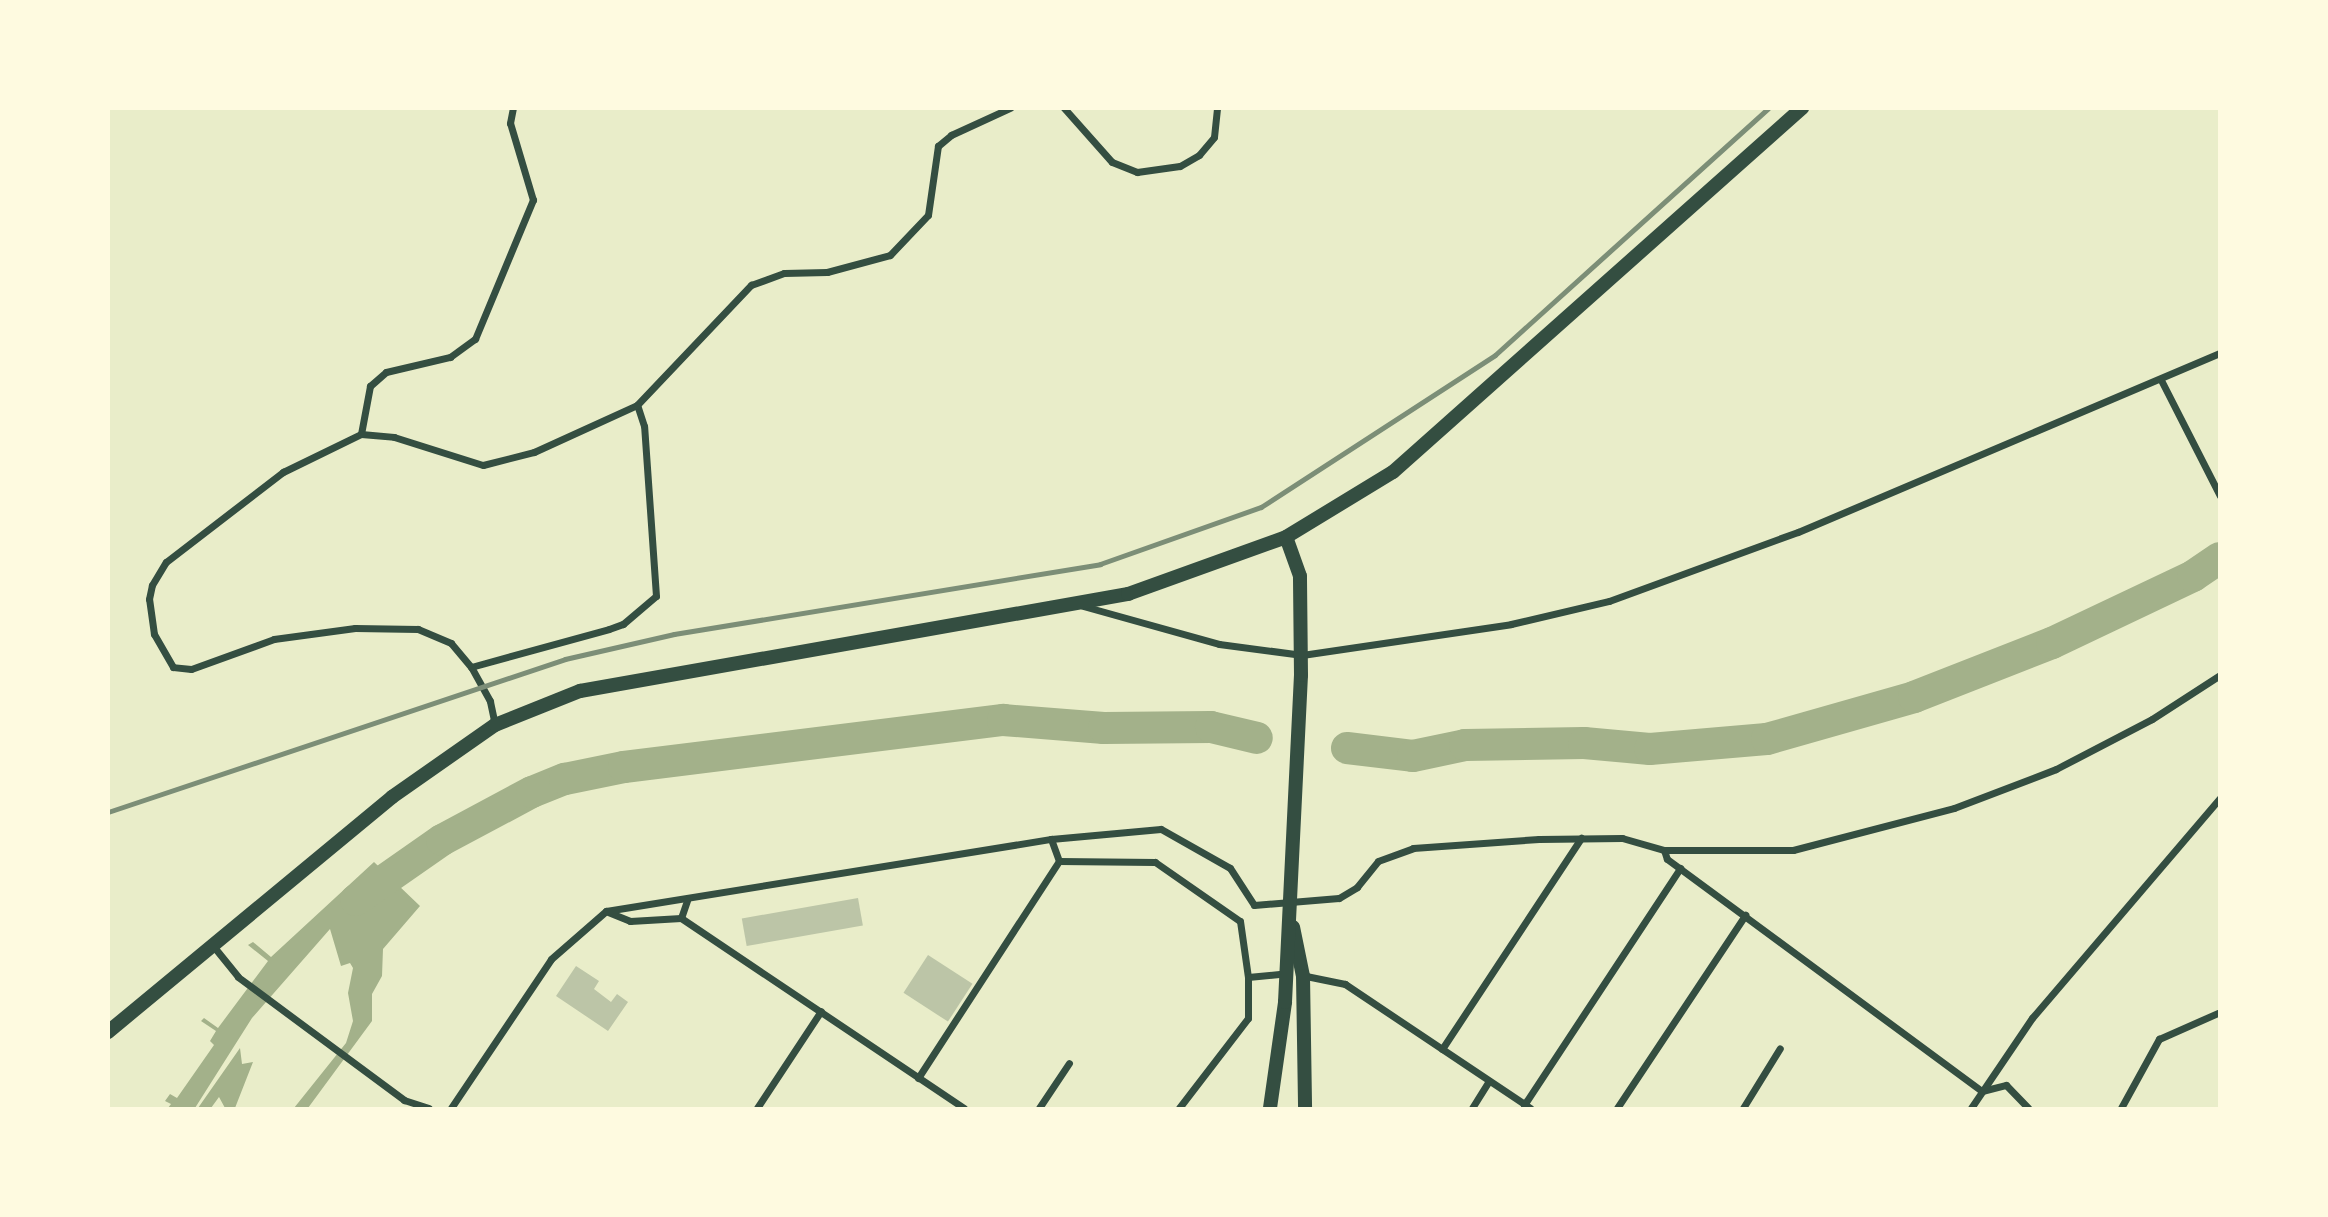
<!DOCTYPE html>
<html>
<head>
<meta charset="utf-8">
<style>
  body { margin:0 }
  #map { position:relative; width:2328px; height:1217px; overflow:hidden; background:#e9edc9; font-family:"Titillium Web",sans-serif }
  div>[style] { position:absolute }
  .water>* { inset:0; background:#a3b18a }
  .river>* { height:32px; margin:-16px; padding:0 16px; transform-origin:16px; border-radius:16px; background:#a3b18a }
  .building>* { inset:0; background:#bcc5a7; transform-origin:0 0 }
  .minor>* { height:7px; margin:-3.5px; padding:0 3.5px; transform-origin:3.5px; border-radius:3.5px; background:#344e41 }
  .trunk>* { height:14px; margin:-7px; padding:0 7px; transform-origin:7px; border-radius:7px; background:#344e41 }
  .rail>* { height:5px; margin:-2.5px; padding:0 2.5px; transform-origin:2.5px; border-radius:2.5px; background:#7c8e77 }
  span { translate:-50% -50%; white-space:nowrap; text-align:center; line-height:1.15; -webkit-text-stroke:6px #fefae0; paint-order:stroke }
  .frame { position:absolute; inset:0; border:110px solid #fefae0; pointer-events:none }
</style>
</head>
<body>
<div id="map">
  <div class="water">
    <div style="clip-path:polygon(374px 862px,420px 906px,383px 949px,382px 976px,372px 994px,372px 1021px,308px 1108px,294px 1108px,346px 1043px,353px 1021px,348px 993px,353px 968px,350px 963px,341px 966px,330px 929px,252px 1018px,195px 1108px,168px 1108px,171px 1104px,165px 1101px,170px 1094px,177px 1098px,214px 1045px,210px 1041px,216px 1031px,201px 1021px,204px 1018px,218px 1028px,268px 961px,248px 945px,253px 942px,271px 957px)"></div>
    <div style="clip-path:polygon(240px 1048px,242px 1064px,253px 1062px,235px 1108px,225px 1108px,219px 1097px,211px 1108px,198px 1108px)"></div>
  </div>
  <div class="river">
    <div style="left:1347px;top:748px;width:66px;rotate:6.9deg"></div>
    <div style="left:1413px;top:756px;width:53px;rotate:-11.9deg"></div>
    <div style="left:1465px;top:745px;width:119px;rotate:-1deg"></div>
    <div style="left:1584px;top:743px;width:66px;rotate:5.2deg"></div>
    <div style="left:1650px;top:749px;width:117px;rotate:-4.9deg"></div>
    <div style="left:1767px;top:739px;width:153px;rotate:-15.9deg"></div>
    <div style="left:1914px;top:697px;width:148px;rotate:-21.4deg"></div>
    <div style="left:2052px;top:643px;width:156px;rotate:-25.4deg"></div>
    <div style="left:2193px;top:576px;width:32px;rotate:-34deg"></div>
    <div style="left:356px;top:900px;width:105px;rotate:-34.9deg"></div>
    <div style="left:442px;top:840px;width:102px;rotate:-28.1deg"></div>
    <div style="left:532px;top:792px;width:35px;rotate:-22deg"></div>
    <div style="left:565px;top:779px;width:60px;rotate:-11.5deg"></div>
    <div style="left:624px;top:767px;width:382px;rotate:-7.1deg"></div>
    <div style="left:1003px;top:720px;width:101px;rotate:4.5deg"></div>
    <div style="left:1104px;top:728px;width:107px;rotate:-0.5deg"></div>
    <div style="left:1211px;top:727px;width:47px;rotate:13.4deg"></div>
  </div>
  <div class="building">
    <div style="left:858px;top:898px;width:28px;height:118px;rotate:80deg"></div>
    <div style="left:928px;top:955px;width:53px;height:45px;rotate:33deg"></div>
    <div style="clip-path:polygon(576px 966px,599px 981px,594px 989px,611px 1002px,617px 994px,628px 1002px,608px 1031px,556px 996px)"></div>
  </div>
  <div class="minor">
    <div style="left:1064px;top:108px;width:72px;rotate:48.4deg"></div>
    <div style="left:1112px;top:162px;width:27px;rotate:22deg"></div>
    <div style="left:1137px;top:172px;width:43px;rotate:-7.9deg"></div>
    <div style="left:1180px;top:166px;width:22px;rotate:-30deg"></div>
    <div style="left:1199px;top:155px;width:23px;rotate:-50deg"></div>
    <div style="left:1214px;top:137px;width:29px;rotate:-84deg"></div>
    <div style="left:2161px;top:380px;width:130px;rotate:63deg"></div>
    <div style="left:361px;top:434px;width:49px;rotate:-79.4deg"></div>
    <div style="left:370px;top:386px;width:21px;rotate:-41deg"></div>
    <div style="left:386px;top:372px;width:66px;rotate:-13.2deg"></div>
    <div style="left:450px;top:357px;width:31px;rotate:-36deg"></div>
    <div style="left:475px;top:339px;width:151px;rotate:-67.4deg"></div>
    <div style="left:533px;top:200px;width:80px;rotate:-106.6deg"></div>
    <div style="left:510px;top:123px;width:15px;rotate:-79deg"></div>
    <div style="left:1083px;top:606px;width:141px;rotate:15.6deg"></div>
    <div style="left:1219px;top:644px;width:84px;rotate:7.5deg"></div>
    <div style="left:1302px;top:655px;width:211px;rotate:-8.4deg"></div>
    <div style="left:1511px;top:624px;width:101px;rotate:-13.2deg"></div>
    <div style="left:1609px;top:601px;width:201px;rotate:-20.1deg"></div>
    <div style="left:1798px;top:532px;width:458px;rotate:-23deg"></div>
    <div style="left:471px;top:667px;width:143px;rotate:-15.4deg"></div>
    <div style="left:609px;top:629px;width:15px;rotate:-20deg"></div>
    <div style="left:623px;top:624px;width:43px;rotate:-40.3deg"></div>
    <div style="left:656px;top:596px;width:170px;rotate:-94deg"></div>
    <div style="left:644px;top:426px;width:22px;rotate:-108deg"></div>
    <div style="left:495px;top:725px;width:25px;rotate:-102deg"></div>
    <div style="left:490px;top:701px;width:39px;rotate:-119deg"></div>
    <div style="left:471px;top:667px;width:31px;rotate:-130deg"></div>
    <div style="left:451px;top:643px;width:36px;rotate:-157deg"></div>
    <div style="left:418px;top:629px;width:63px;rotate:-179.1deg"></div>
    <div style="left:355px;top:628px;width:82px;rotate:172.3deg"></div>
    <div style="left:274px;top:639px;width:88px;rotate:160.1deg"></div>
    <div style="left:191px;top:669px;width:18px;rotate:-174deg"></div>
    <div style="left:173px;top:667px;width:38px;rotate:-120deg"></div>
    <div style="left:154px;top:634px;width:35px;rotate:-98deg"></div>
    <div style="left:149px;top:599px;width:14px;rotate:-78deg"></div>
    <div style="left:152px;top:585px;width:27px;rotate:-59deg"></div>
    <div style="left:166px;top:562px;width:148px;rotate:-37.6deg"></div>
    <div style="left:283px;top:472px;width:87px;rotate:-26deg"></div>
    <div style="left:361px;top:434px;width:33px;rotate:5deg"></div>
    <div style="left:394px;top:437px;width:93px;rotate:17.5deg"></div>
    <div style="left:483px;top:465px;width:53px;rotate:-14.3deg"></div>
    <div style="left:534px;top:452px;width:113px;rotate:-24.5deg"></div>
    <div style="left:637px;top:405px;width:166px;rotate:-46.5deg"></div>
    <div style="left:751px;top:285px;width:35px;rotate:-20deg"></div>
    <div style="left:784px;top:273px;width:43px;rotate:-1.3deg"></div>
    <div style="left:827px;top:272px;width:65px;rotate:-15.1deg"></div>
    <div style="left:890px;top:255px;width:55px;rotate:-46.5deg"></div>
    <div style="left:928px;top:215px;width:70px;rotate:-81.8deg"></div>
    <div style="left:938px;top:146px;width:17px;rotate:-40deg"></div>
    <div style="left:951px;top:135px;width:65px;rotate:-24.6deg"></div>
    <div style="left:1051px;top:839px;width:23px;rotate:70deg"></div>
    <div style="left:1664px;top:850px;width:9px;rotate:72deg"></div>
    <div style="left:1667px;top:859px;width:391px;rotate:36.4deg"></div>
    <div style="left:1982px;top:1091px;width:25px;rotate:-14deg"></div>
    <div style="left:2006px;top:1085px;width:32px;rotate:46deg"></div>
    <div style="left:608px;top:912px;width:24px;rotate:22deg"></div>
    <div style="left:630px;top:921px;width:51px;rotate:-3.4deg"></div>
    <div style="left:681px;top:918px;width:341px;rotate:33.9deg"></div>
    <div style="left:681px;top:918px;width:21px;rotate:-71deg"></div>
    <div style="left:214px;top:947px;width:38px;rotate:51deg"></div>
    <div style="left:238px;top:977px;width:207px;rotate:36.5deg"></div>
    <div style="left:404px;top:1100px;width:26px;rotate:18deg"></div>
    <div style="left:1301px;top:975px;width:45px;rotate:11.6deg"></div>
    <div style="left:1345px;top:984px;width:223px;rotate:33.8deg"></div>
    <div style="left:1442px;top:1049px;width:253px;rotate:-56.6deg"></div>
    <div style="left:918px;top:1078px;width:259px;rotate:-57deg"></div>
    <div style="left:1059px;top:861px;width:96px;rotate:0.6deg"></div>
    <div style="left:1155px;top:862px;width:103px;rotate:34.8deg"></div>
    <div style="left:1240px;top:921px;width:57px;rotate:81.9deg"></div>
    <div style="left:1248px;top:977px;width:41px;rotate:-5.6deg"></div>
    <div style="left:1524px;top:1105px;width:284px;rotate:-56.6deg"></div>
    <div style="left:451px;top:1108px;width:179px;rotate:-56.1deg"></div>
    <div style="left:551px;top:959px;width:73px;rotate:-41.1deg"></div>
    <div style="left:606px;top:911px;width:451px;rotate:-9.2deg"></div>
    <div style="left:1051px;top:839px;width:110px;rotate:-5.2deg"></div>
    <div style="left:1161px;top:829px;width:79px;rotate:29.5deg"></div>
    <div style="left:1230px;top:868px;width:44px;rotate:57deg"></div>
    <div style="left:1254px;top:905px;width:85px;rotate:-4.7deg"></div>
    <div style="left:1339px;top:898px;width:21px;rotate:-31deg"></div>
    <div style="left:1357px;top:887px;width:33px;rotate:-51deg"></div>
    <div style="left:1378px;top:861px;width:37px;rotate:-20deg"></div>
    <div style="left:1413px;top:848px;width:126px;rotate:-4.1deg"></div>
    <div style="left:1539px;top:839px;width:83px;rotate:-0.7deg"></div>
    <div style="left:1622px;top:838px;width:44px;rotate:15.9deg"></div>
    <div style="left:1664px;top:850px;width:129px"></div>
    <div style="left:1793px;top:850px;width:166px;rotate:-14.6deg"></div>
    <div style="left:1954px;top:808px;width:109px;rotate:-20.9deg"></div>
    <div style="left:2056px;top:769px;width:108px;rotate:-27.5deg"></div>
    <div style="left:2152px;top:719px;width:81px;rotate:-32.9deg"></div>
    <div style="left:757px;top:1108px;width:116px;rotate:-56.6deg"></div>
    <div style="left:1039px;top:1108px;width:54px;rotate:-56.3deg"></div>
    <div style="left:1179px;top:1108px;width:113px;rotate:-52.5deg"></div>
    <div style="left:1248px;top:1018px;width:41px;rotate:-90deg"></div>
    <div style="left:1472px;top:1108px;width:32px;rotate:-58deg"></div>
    <div style="left:1617px;top:1108px;width:232px;rotate:-56.4deg"></div>
    <div style="left:1743px;top:1108px;width:70px;rotate:-58.3deg"></div>
    <div style="left:1971px;top:1108px;width:109px;rotate:-55.9deg"></div>
    <div style="left:2032px;top:1018px;width:289px;rotate:-49.5deg"></div>
    <div style="left:2121px;top:1108px;width:79px;rotate:-61.2deg"></div>
    <div style="left:2159px;top:1039px;width:67px;rotate:-23.9deg"></div>
  </div>
  <div class="trunk">
    <div style="left:1293px;top:927px;width:50px;rotate:78.5deg"></div>
    <div style="left:1303px;top:976px;width:132px;rotate:89.1deg"></div>
    <div style="left:108px;top:1032px;width:369px;rotate:-39.6deg"></div>
    <div style="left:392px;top:797px;width:126px;rotate:-35deg"></div>
    <div style="left:495px;top:725px;width:92px;rotate:-21.8deg"></div>
    <div style="left:580px;top:691px;width:557px;rotate:-10.04deg"></div>
    <div style="left:1128px;top:594px;width:168px;rotate:-19.8deg"></div>
    <div style="left:1286px;top:537px;width:125px;rotate:-31.3deg"></div>
    <div style="left:1393px;top:472px;width:548px;rotate:-41.67deg"></div>
    <div style="left:1270px;top:1108px;width:107px;rotate:-81.9deg"></div>
    <div style="left:1285px;top:1002px;width:327px;rotate:-87.2deg"></div>
    <div style="left:1301px;top:675px;width:99px;rotate:-90.6deg"></div>
    <div style="left:1300px;top:576px;width:41px;rotate:-109.7deg"></div>
  </div>
  <div class="rail">
    <div style="left:108px;top:812px;width:482px;rotate:-18.5deg"></div>
    <div style="left:565px;top:659px;width:112px;rotate:-12.9deg"></div>
    <div style="left:674px;top:634px;width:432px;rotate:-9.3deg"></div>
    <div style="left:1100px;top:564px;width:171px;rotate:-19.5deg"></div>
    <div style="left:1261px;top:507px;width:279px;rotate:-33deg"></div>
    <div style="left:1495px;top:355px;width:368px;rotate:-42.1deg"></div>
  </div>
  <div class="frame"></div>
</div>
</body>
</html>
